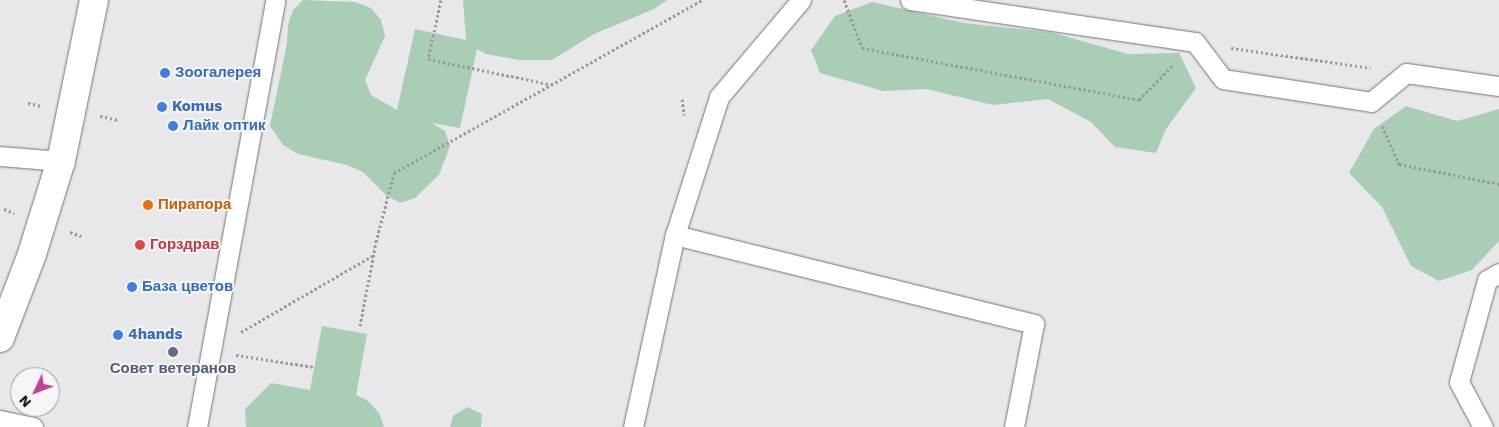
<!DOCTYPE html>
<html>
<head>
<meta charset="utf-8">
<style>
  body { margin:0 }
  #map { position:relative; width:1499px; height:427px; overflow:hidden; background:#e8e8ea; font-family:"Work Sans",sans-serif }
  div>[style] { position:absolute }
  .green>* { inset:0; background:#a9cdb5 }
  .path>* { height:3px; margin-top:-1.5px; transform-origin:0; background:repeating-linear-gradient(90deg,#9b9b9d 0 2.5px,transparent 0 5px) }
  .roads { filter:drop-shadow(0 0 1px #737375) drop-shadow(0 0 1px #737375) }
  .lane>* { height:19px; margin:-9.5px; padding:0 9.5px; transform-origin:9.5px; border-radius:9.5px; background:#fff }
  .secondary>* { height:28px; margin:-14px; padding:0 14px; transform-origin:14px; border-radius:14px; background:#fff }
  .dots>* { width:14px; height:14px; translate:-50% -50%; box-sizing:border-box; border:2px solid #f5f5f7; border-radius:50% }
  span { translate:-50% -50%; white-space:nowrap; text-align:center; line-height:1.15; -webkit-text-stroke:4px #f5f5f7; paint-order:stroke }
  .shop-label { font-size:15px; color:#366cbe; font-weight:700 }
  .left { translate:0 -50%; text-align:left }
  .food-label { font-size:15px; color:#c56008; font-weight:700 }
  .health-label { font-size:15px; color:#be3a42; font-weight:700 }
  .service-label { font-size:15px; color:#4e5e75; font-weight:700 }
  .north { position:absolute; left:10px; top:367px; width:50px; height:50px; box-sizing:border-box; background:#f5f5f7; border:1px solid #99999a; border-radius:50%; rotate:227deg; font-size:14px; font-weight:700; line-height:20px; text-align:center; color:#0e0e0f }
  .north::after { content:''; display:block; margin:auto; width:18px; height:22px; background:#bd4294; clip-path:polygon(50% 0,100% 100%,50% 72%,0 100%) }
</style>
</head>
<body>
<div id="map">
  <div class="green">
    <div style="clip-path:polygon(303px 0,355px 2px,371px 8px,381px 20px,385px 36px,365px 80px,371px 95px,397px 110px,415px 29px,466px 40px,463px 0,667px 0,654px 9px,594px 34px,552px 60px,519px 60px,486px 54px,477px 49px,460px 128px,432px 123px,445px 131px,450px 146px,439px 175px,415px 198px,400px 203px,386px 195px,363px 172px,347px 165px,298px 154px,283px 145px,270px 126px,287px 43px,288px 25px,293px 10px)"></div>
    <div style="clip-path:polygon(872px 2px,963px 23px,1050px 32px,1128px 54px,1179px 53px,1196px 88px,1166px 129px,1156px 153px,1115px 147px,1091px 122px,1048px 99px,993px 105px,926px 89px,883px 91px,820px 73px,811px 50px,835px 16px)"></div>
    <div style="clip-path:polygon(1406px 106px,1457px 121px,1499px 109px,1499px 241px,1472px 270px,1439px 281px,1411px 266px,1382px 207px,1349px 173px,1374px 129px)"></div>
    <div style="clip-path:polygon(322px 326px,367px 334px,356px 395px,367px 400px,379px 413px,384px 427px,246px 427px,245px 409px,271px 383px,310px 390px)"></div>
    <div style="clip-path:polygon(467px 407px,482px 414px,481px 427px,450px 427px,453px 416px)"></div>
  </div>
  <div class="path">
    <div style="left:441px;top:0;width:60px;rotate:102.4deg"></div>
    <div style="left:428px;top:59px;width:124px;rotate:11.7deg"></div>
    <div style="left:844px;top:0;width:51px;rotate:69.4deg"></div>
    <div style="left:862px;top:48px;width:282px;rotate:10.6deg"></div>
    <div style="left:1139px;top:100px;width:49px;rotate:-45.8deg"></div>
    <div style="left:1231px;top:48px;width:141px;rotate:8.1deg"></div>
    <div style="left:682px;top:99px;width:16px;rotate:83deg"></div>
    <div style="left:28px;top:103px;width:14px;rotate:12deg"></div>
    <div style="left:100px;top:116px;width:19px;rotate:12deg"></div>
    <div style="left:1382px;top:126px;width:42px;rotate:65.9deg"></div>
    <div style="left:1399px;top:164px;width:102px;rotate:11.3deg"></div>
    <div style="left:4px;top:209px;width:11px;rotate:22deg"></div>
    <div style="left:70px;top:232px;width:12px;rotate:20deg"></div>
    <div style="left:360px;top:326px;width:86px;rotate:-79.2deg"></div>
    <div style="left:376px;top:242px;width:71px;rotate:-75.4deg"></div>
    <div style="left:394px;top:173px;width:353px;rotate:-29.3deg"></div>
    <div style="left:241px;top:332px;width:154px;rotate:-30.1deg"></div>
    <div style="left:236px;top:355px;width:79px;rotate:8.7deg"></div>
  </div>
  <div class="roads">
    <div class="lane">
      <div style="left:910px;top:0;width:288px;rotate:8.4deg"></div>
      <div style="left:1195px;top:42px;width:46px;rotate:52.9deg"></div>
      <div style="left:1223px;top:79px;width:150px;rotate:8.8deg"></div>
      <div style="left:1371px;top:102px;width:45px;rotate:-39.6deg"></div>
      <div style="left:1406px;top:73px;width:94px;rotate:8deg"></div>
      <div style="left:0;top:156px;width:61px;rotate:4.7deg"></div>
      <div style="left:675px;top:235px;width:370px;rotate:13.9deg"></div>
      <div style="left:1034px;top:324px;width:105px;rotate:101deg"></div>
      <div style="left:0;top:420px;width:34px;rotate:12deg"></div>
      <div style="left:197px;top:427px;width:434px;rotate:-79.6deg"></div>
      <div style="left:633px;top:427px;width:197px;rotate:-77.7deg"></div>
      <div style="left:675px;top:235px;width:145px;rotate:-72.3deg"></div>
      <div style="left:719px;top:97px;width:127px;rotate:-49.8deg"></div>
      <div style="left:1483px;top:427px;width:51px;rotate:-118.1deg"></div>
      <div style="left:1459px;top:382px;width:106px;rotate:-74.6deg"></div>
      <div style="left:1487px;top:280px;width:14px;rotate:-30deg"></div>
    </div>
    <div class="secondary">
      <div style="left:0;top:338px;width:90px;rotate:-69.1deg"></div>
      <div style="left:32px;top:254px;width:97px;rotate:-72.7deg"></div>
      <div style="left:61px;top:161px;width:164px;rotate:-78.4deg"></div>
    </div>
  </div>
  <div class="dots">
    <div style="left:165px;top:73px;background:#3f7fe0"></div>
    <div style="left:162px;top:107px;background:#3f7fe0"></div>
    <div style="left:173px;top:126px;background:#3f7fe0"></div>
    <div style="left:148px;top:205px;background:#e8710a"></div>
    <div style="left:140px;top:245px;background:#e0444e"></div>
    <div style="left:132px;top:287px;background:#3f7fe0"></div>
    <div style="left:118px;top:335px;background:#3f7fe0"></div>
    <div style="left:173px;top:352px;background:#5c6f8a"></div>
  </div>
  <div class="shop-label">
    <span class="left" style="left:175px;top:73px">Зоогалерея</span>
    <span class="left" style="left:172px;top:107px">Komus</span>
    <span class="left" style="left:183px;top:126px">Лайк оптик</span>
    <span class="left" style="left:142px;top:287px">База цветов</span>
    <span class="left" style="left:128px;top:335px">4hands</span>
  </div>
  <div class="food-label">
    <span class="left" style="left:158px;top:205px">Пирапора</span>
  </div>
  <div class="health-label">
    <span class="left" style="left:150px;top:245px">Горздрав</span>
  </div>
  <div class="service-label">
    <span style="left:173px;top:369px">Совет ветеранов</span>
  </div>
  <div class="north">N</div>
</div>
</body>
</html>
